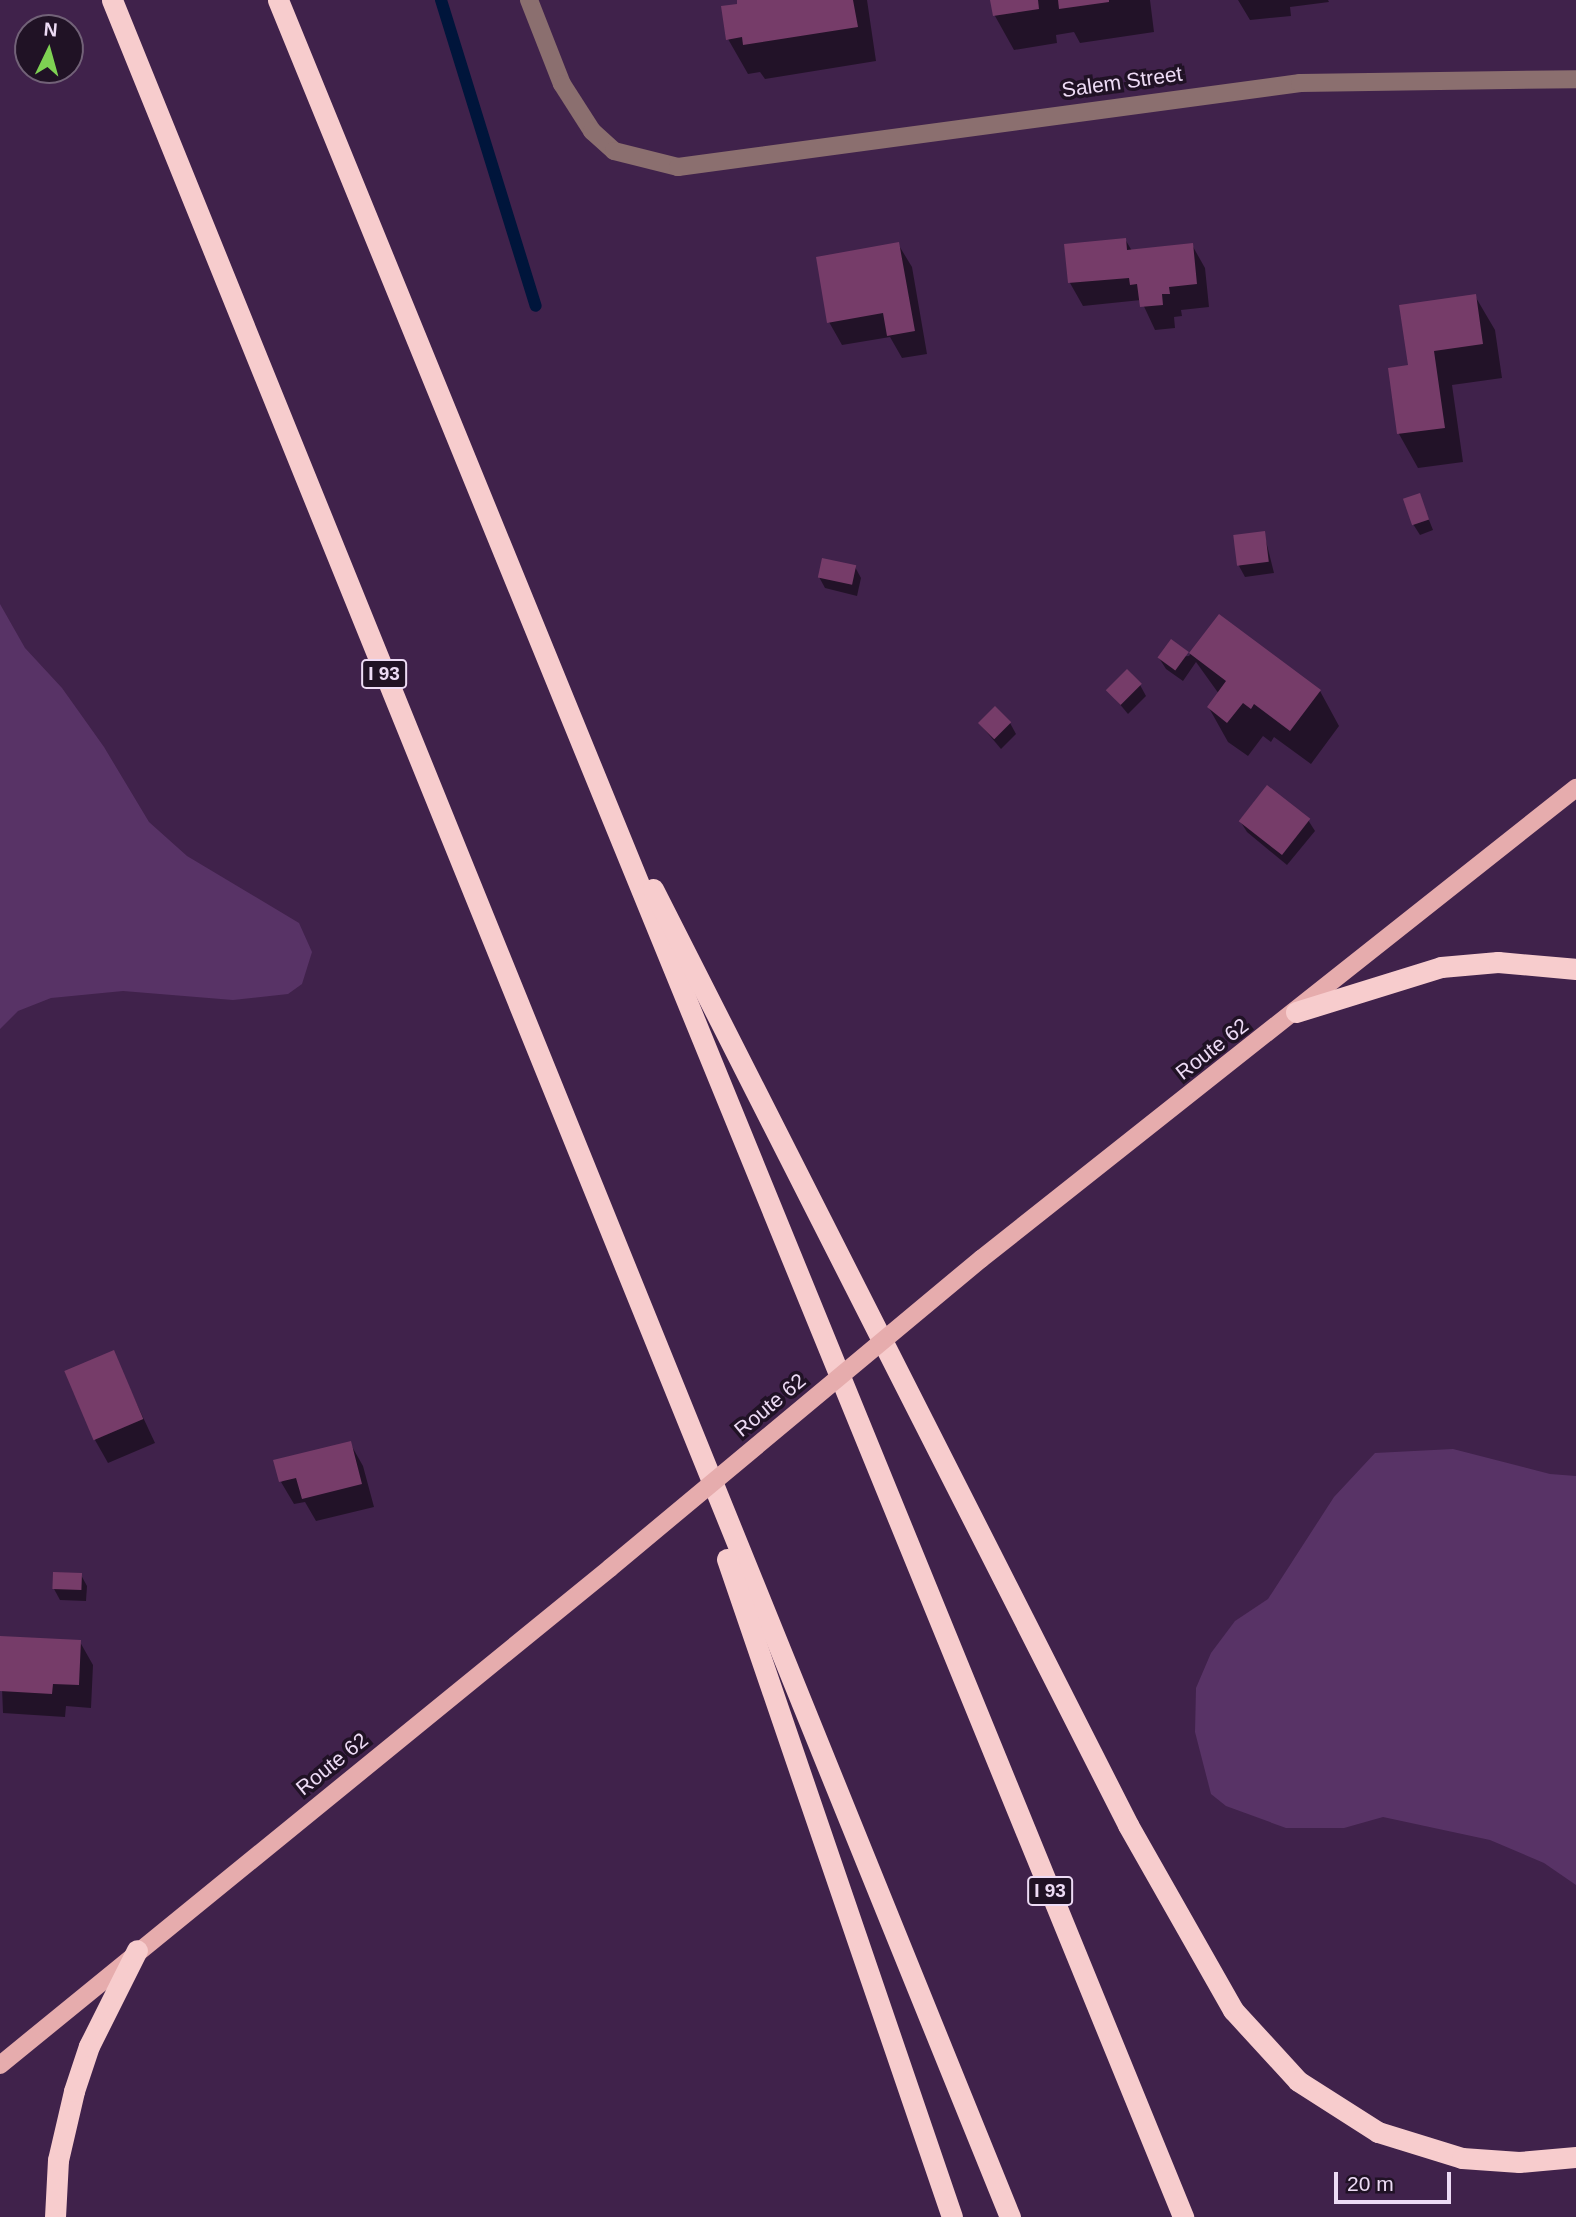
<!DOCTYPE html>
<html>
<head>
<meta charset="utf-8">
<style>
  body { margin:0 }
  #map { position:relative; width:1576px; height:2217px; overflow:hidden; background:#40224b; font-family:Helvetica,sans-serif }
  div>[style] { position:absolute }
  .green>* { inset:0; background:#583366 }
  .shadow>* { inset:0; background:#0007 }
  .stream>* { height:12px; margin:-6px; padding:0 6px; transform-origin:6px; border-radius:6px; background:#00153b }
  .building>* { inset:0; background:#763c69; transform-origin:0 0 }
  .minor>* { height:18px; margin:-9px; padding:0 9px; transform-origin:9px; border-radius:9px; background:#8b6f6f }
  .major>* { height:18px; margin:-9px; padding:0 9px; transform-origin:9px; border-radius:9px; background:#e6acad }
  .highway>* { height:21px; margin:-10.5px; padding:0 10.5px; transform-origin:10.5px; border-radius:10.5px; background:#f7cccd }
  .major-bridge>* { height:18px; margin:-9px; padding:0 9px; transform-origin:9px; border-radius:9px; background:#e6acad }
  span { translate:-50% -50%; white-space:nowrap; text-align:center; line-height:1.15; -webkit-text-stroke:7px #201225; paint-order:stroke }
  .shield-label span { padding:2px 5px; background:#201225; border:2px solid; border-radius:5px; -webkit-text-stroke-width:0 }
  .shield-label { font-size:19px; color:#eddbf5; font-weight:700 }
  .street-label { font-size:21px; color:#eddbf5 }
  .north { position:absolute; left:14px; top:14px; width:70px; height:70px; box-sizing:border-box; background:#201225; border:2px solid #726278; border-radius:50%; rotate:5deg; font-size:19px; font-weight:700; line-height:28px; text-align:center; color:#eddbf5 }
  .north::after { content:''; display:block; margin:auto; width:24px; height:32px; background:#7ed153; clip-path:polygon(50% 0,100% 100%,50% 72%,0 100%) }
  .scale { position:absolute; left:1334px; top:2172px; width:117px; height:32px; box-sizing:border-box; border:4px solid #eddbf5; border-top:0; padding-left:9px; font-size:21px; line-height:24px; white-space:nowrap; color:#eddbf5; -webkit-text-stroke:5px #201225; paint-order:stroke }
</style>
</head>
<body>
<div id="map">
  <div class="green">
    <div style="clip-path:polygon(0 604px,25px 648px,62px 688px,104px 747px,149px 822px,187px 856px,299px 923px,312px 952px,302px 984px,288px 994px,233px 1000px,123px 991px,51px 998px,18px 1011px,0 1029px)"></div>
    <div style="clip-path:polygon(1453px 1449px,1550px 1474px,1576px 1476px,1576px 1885px,1544px 1863px,1490px 1840px,1383px 1817px,1344px 1828px,1286px 1828px,1226px 1806px,1211px 1794px,1195px 1732px,1196px 1688px,1211px 1653px,1235px 1621px,1268px 1599px,1334px 1497px,1375px 1453px)"></div>
  </div>
  <div class="shadow">
    <div style="clip-path:polygon(739px 0,867px 0,876px 61px,765px 79px,760px 72px,748px 74px,728px 39px)"></div>
    <div style="clip-path:polygon(992px 0,1150px 0,1154px 32px,1080px 43px,1074px 32px,1056px 35px,1057px 43px,1014px 50px,995px 16px)"></div>
    <div style="clip-path:polygon(1238px 0,1328px 0,1329px 2px,1290px 7px,1291px 16px,1250px 20px)"></div>
    <div style="clip-path:polygon(1125px 239px,1132px 251px,1192px 245px,1205px 268px,1209px 307px,1181px 310px,1182px 316px,1174px 317px,1175px 328px,1155px 330px,1141px 300px,1083px 306px,1070px 283px,1066px 245px)"></div>
    <div style="clip-path:polygon(898px 244px,912px 267px,927px 354px,902px 358px,890px 337px,842px 345px,829px 322px)"></div>
    <div style="clip-path:polygon(1475px 296px,1495px 330px,1502px 378px,1452px 385px,1463px 462px,1418px 468px,1399px 434px,1410px 367px)"></div>
    <div style="clip-path:polygon(1419px 495px,1433px 530px,1420px 535px,1413px 524px)"></div>
    <div style="clip-path:polygon(1264px 533px,1274px 573px,1245px 577px,1239px 566px)"></div>
    <div style="clip-path:polygon(855px 567px,861px 578px,857px 596px,825px 588px,819px 577px)"></div>
    <div style="clip-path:polygon(1219px 616px,1320px 691px,1339px 726px,1311px 764px,1274px 737px,1271px 742px,1263px 736px,1248px 756px,1228px 742px,1209px 708px,1219px 694px,1196px 662px,1183px 681px,1166px 669px,1159px 658px,1189px 656px)"></div>
    <div style="clip-path:polygon(1140px 685px,1146px 696px,1128px 714px,1108px 690px)"></div>
    <div style="clip-path:polygon(1010px 723px,1016px 734px,1001px 749px,980px 724px)"></div>
    <div style="clip-path:polygon(1308px 820px,1315px 831px,1287px 865px,1247px 832px,1240px 821px)"></div>
    <div style="clip-path:polygon(113px 1353px,155px 1443px,108px 1463px,95px 1440px)"></div>
    <div style="clip-path:polygon(350px 1443px,363px 1466px,374px 1507px,316px 1521px,305px 1502px,294px 1504px,281px 1482px)"></div>
    <div style="clip-path:polygon(81px 1575px,87px 1586px,86px 1601px,60px 1600px,54px 1589px)"></div>
    <div style="clip-path:polygon(0 1638px,80px 1642px,93px 1665px,91px 1708px,66px 1706px,65px 1717px,3px 1713px)"></div>
  </div>
  <div class="stream">
    <div style="left:441px;top:0;width:320px;rotate:72.8deg"></div>
  </div>
  <div class="building">
    <div style="clip-path:polygon(737px 0,853px 0,858px 27px,743px 45px,742px 37px,726px 40px,721px 6px,737px 4px)"></div>
    <div style="clip-path:polygon(990px 0,1038px 0,1039px 9px,993px 16px)"></div>
    <div style="clip-path:polygon(1058px 0,1109px 0,1109px 2px,1059px 9px)"></div>
    <div style="clip-path:polygon(1126px 238px,1127px 250px,1193px 243px,1197px 284px,1169px 287px,1170px 294px,1162px 294px,1163px 305px,1140px 307px,1137px 284px,1130px 285px,1129px 278px,1068px 283px,1064px 244px)"></div>
    <div style="clip-path:polygon(899px 242px,915px 331px,887px 336px,883px 313px,827px 323px,816px 257px)"></div>
    <div style="clip-path:polygon(1476px 294px,1483px 344px,1434px 351px,1445px 428px,1397px 434px,1388px 368px,1408px 365px,1399px 305px)"></div>
    <div style="left:1420px;top:493px;width:28px;height:18px;rotate:71deg"></div>
    <div style="left:1265px;top:531px;width:31px;height:32px;rotate:83deg"></div>
    <div style="left:822px;top:558px;width:35px;height:20px;rotate:12deg"></div>
    <div style="clip-path:polygon(1219px 614px,1321px 690px,1290px 731px,1254px 704px,1251px 709px,1243px 703px,1227px 723px,1207px 707px,1226px 681px,1189px 653px)"></div>
    <div style="left:1171px;top:639px;width:22px;height:23px;rotate:36deg"></div>
    <div style="left:1127px;top:669px;width:21px;height:30px;rotate:45deg"></div>
    <div style="left:995px;top:706px;width:23px;height:24px;rotate:45deg"></div>
    <div style="left:1267px;top:785px;width:55px;height:46px;rotate:38deg"></div>
    <div style="left:114px;top:1350px;width:75px;height:54px;rotate:67deg"></div>
    <div style="clip-path:polygon(351px 1441px,362px 1484px,302px 1499px,296px 1478px,279px 1482px,273px 1460px)"></div>
    <div style="left:53px;top:1572px;width:29px;height:17px;rotate:2deg"></div>
    <div style="clip-path:polygon(0 1636px,81px 1640px,79px 1685px,53px 1684px,52px 1694px,0 1691px)"></div>
  </div>
  <div class="minor">
    <div style="left:529px;top:0;width:90px;rotate:68.6deg"></div>
    <div style="left:562px;top:84px;width:56px;rotate:57.4deg"></div>
    <div style="left:592px;top:131px;width:30px;rotate:42deg"></div>
    <div style="left:614px;top:151px;width:66px;rotate:14deg"></div>
    <div style="left:678px;top:167px;width:628px;rotate:-7.69deg"></div>
    <div style="left:1300px;top:83px;width:276px;rotate:-0.8deg"></div>
  </div>
  <div class="major">
    <div style="left:981px;top:1259px;width:759px;rotate:-38.37deg"></div>
    <div style="left:0;top:2065px;width:787px;rotate:-39.17deg"></div>
  </div>
  <div class="highway">
    <div style="left:112px;top:0;width:2392px;rotate:67.95deg"></div>
    <div style="left:278px;top:0;width:2395px;rotate:67.79deg"></div>
    <div style="left:653px;top:889px;width:1050px;rotate:63.09deg"></div>
    <div style="left:1128px;top:1825px;width:213px;rotate:60.4deg"></div>
    <div style="left:1233px;top:2010px;width:96px;rotate:47.5deg"></div>
    <div style="left:1298px;top:2081px;width:95px;rotate:32.5deg"></div>
    <div style="left:1378px;top:2132px;width:88px;rotate:17.2deg"></div>
    <div style="left:1462px;top:2158px;width:57px;rotate:4deg"></div>
    <div style="left:1519px;top:2162px;width:57px;rotate:-5deg"></div>
    <div style="left:1296px;top:1012px;width:152px;rotate:-17.2deg"></div>
    <div style="left:1441px;top:967px;width:57px;rotate:-5deg"></div>
    <div style="left:1498px;top:962px;width:78px;rotate:5.1deg"></div>
    <div style="left:727px;top:1559px;width:695px;rotate:71.12deg"></div>
    <div style="left:55px;top:2217px;width:57px;rotate:-87deg"></div>
    <div style="left:58px;top:2160px;width:71px;rotate:-76.9deg"></div>
    <div style="left:74px;top:2091px;width:47px;rotate:-71.6deg"></div>
    <div style="left:89px;top:2046px;width:107px;rotate:-63.4deg"></div>
  </div>
  <div class="major-bridge">
    <div style="left:610px;top:1568px;width:483px;rotate:-39.8deg"></div>
  </div>
  <div class="shield-label">
    <span style="left:384px;top:674px">I 93</span>
    <span style="left:1050px;top:1891px">I 93</span>
  </div>
  <div class="street-label">
    <span style="left:1122px;top:82px;rotate:-8deg">Salem Street</span>
    <span style="left:1212px;top:1049px;rotate:-38deg">Route 62</span>
    <span style="left:770px;top:1405px;rotate:-40deg">Route 62</span>
    <span style="left:332px;top:1764px;rotate:-39deg">Route 62</span>
  </div>
  <div class="north">N</div>
  <div class="scale">20 m</div>
</div>
</body>
</html>
